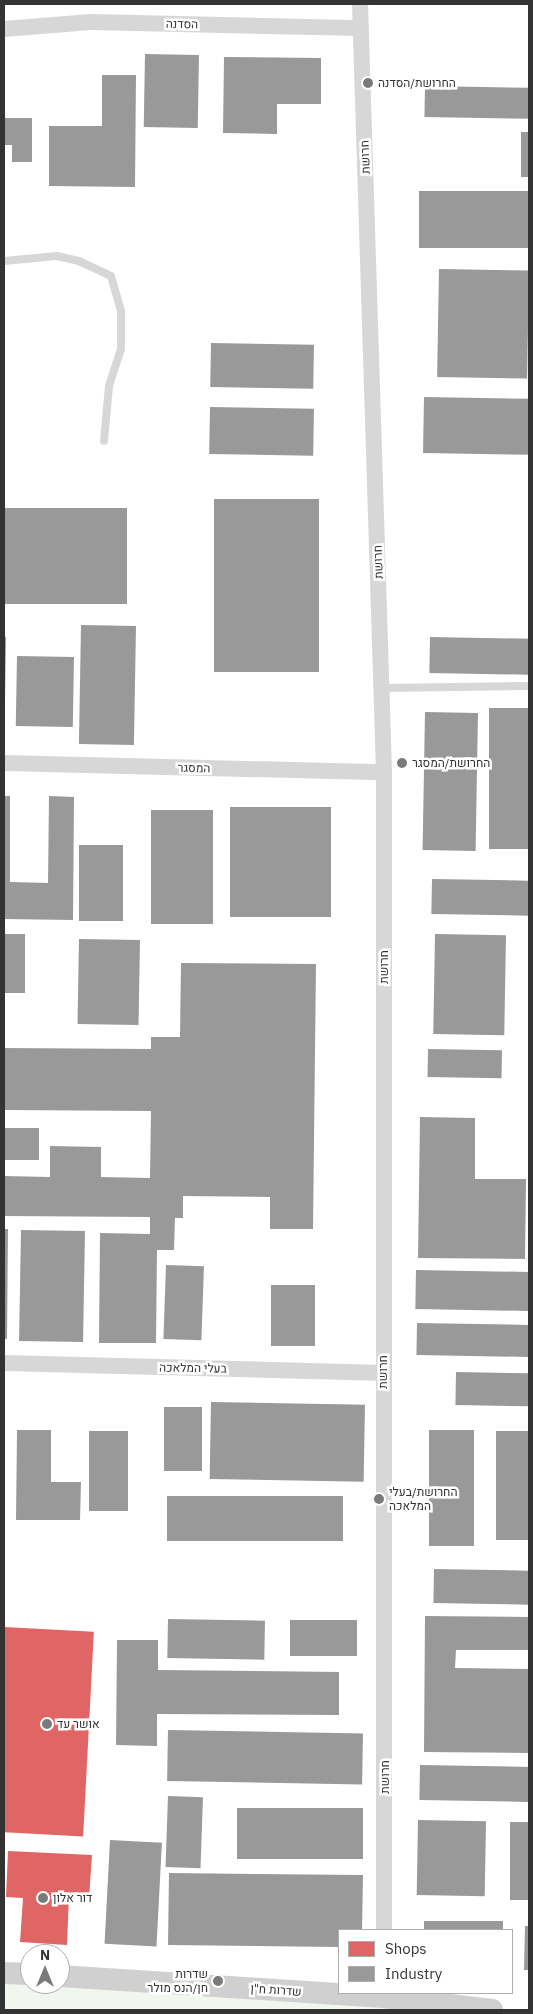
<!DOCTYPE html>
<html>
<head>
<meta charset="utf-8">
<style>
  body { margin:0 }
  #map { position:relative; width:533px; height:2014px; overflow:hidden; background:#fff; font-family:"IBM Plex Sans",Heebo,sans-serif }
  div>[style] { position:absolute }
  .green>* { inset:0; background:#f1f6ee }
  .shops>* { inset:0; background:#e06666; transform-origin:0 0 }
  .industry>* { inset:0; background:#999; transform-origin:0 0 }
  .lane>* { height:8px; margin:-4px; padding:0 4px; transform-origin:4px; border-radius:4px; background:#d7d7d7 }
  .street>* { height:16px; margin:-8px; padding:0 8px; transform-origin:8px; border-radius:8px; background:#d7d7d7 }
  .secondary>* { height:22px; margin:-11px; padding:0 11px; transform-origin:11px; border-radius:11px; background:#d0d0d0 }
  .dots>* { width:14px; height:14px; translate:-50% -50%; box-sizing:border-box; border:2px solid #fff; border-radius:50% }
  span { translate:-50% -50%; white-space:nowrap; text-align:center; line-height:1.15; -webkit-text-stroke:5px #fff; paint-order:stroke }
  .street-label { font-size:12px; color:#333 }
  .poi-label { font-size:12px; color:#333 }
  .left { translate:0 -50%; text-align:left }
  .right { translate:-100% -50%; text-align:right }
  .frame { position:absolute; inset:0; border:5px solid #333; pointer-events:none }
  .legend { position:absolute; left:338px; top:1929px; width:175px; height:65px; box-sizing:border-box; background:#fff; border:1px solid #adadad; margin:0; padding:6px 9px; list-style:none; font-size:15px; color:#333 }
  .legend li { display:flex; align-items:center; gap:10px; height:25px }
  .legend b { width:25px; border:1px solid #adadad }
  .north { position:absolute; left:20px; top:1944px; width:50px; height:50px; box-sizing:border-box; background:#fff; border:1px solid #adadad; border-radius:50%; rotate:0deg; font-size:14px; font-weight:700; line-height:20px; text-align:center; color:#333 }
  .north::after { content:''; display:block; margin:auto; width:18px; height:22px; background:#7a7a7a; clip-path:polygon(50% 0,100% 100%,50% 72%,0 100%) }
</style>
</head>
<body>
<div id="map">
  <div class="green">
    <div style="clip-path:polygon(4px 1977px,30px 1984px,456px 2010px,4px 2010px)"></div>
  </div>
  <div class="shops">
    <div style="left:4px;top:1627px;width:90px;height:205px;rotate:3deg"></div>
    <div style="clip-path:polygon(8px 1851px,92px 1855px,89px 1899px,69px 1897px,67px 1945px,20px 1942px,23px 1898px,6px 1897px)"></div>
  </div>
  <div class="industry">
    <div style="left:145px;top:54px;width:54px;height:73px;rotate:1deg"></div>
    <div style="clip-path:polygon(224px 57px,321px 58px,321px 104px,277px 104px,277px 134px,223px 133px)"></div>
    <div style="clip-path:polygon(102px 75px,136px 75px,135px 187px,49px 186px,49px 126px,102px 126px)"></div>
    <div style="left:425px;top:86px;width:104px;height:31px;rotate:1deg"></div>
    <div style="clip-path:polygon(4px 118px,32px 118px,32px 162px,12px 162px,12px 145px,4px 145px)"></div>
    <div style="left:521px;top:132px;width:8px;height:45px"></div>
    <div style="left:529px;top:191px;width:57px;height:110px;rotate:90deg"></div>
    <div style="left:439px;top:269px;width:90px;height:108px;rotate:1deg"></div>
    <div style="left:211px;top:343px;width:103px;height:44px;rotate:1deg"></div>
    <div style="left:424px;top:397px;width:105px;height:56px;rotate:1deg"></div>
    <div style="left:210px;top:407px;width:104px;height:47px;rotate:1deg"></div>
    <div style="left:214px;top:499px;width:105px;height:173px"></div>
    <div style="left:4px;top:508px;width:123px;height:96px"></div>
    <div style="left:81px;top:625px;width:55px;height:119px;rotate:1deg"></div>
    <div style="clip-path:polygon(4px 637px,6px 637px,5px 701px,4px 701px)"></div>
    <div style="left:430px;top:637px;width:99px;height:36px;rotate:1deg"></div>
    <div style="left:17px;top:656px;width:57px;height:70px;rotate:1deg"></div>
    <div style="left:489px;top:708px;width:40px;height:141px"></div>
    <div style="left:425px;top:712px;width:53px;height:138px;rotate:1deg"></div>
    <div style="clip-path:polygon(4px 796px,10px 796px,10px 882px,48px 883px,49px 796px,74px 797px,73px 920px,4px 919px)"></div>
    <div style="left:230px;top:807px;width:101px;height:110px"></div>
    <div style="left:151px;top:810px;width:62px;height:114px"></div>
    <div style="left:79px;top:845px;width:44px;height:76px"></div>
    <div style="left:432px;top:879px;width:97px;height:35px;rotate:1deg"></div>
    <div style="left:4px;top:934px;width:21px;height:59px"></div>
    <div style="left:435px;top:934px;width:71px;height:100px;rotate:1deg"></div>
    <div style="left:79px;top:939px;width:61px;height:85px;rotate:1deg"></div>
    <div style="clip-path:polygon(181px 963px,316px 964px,313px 1229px,270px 1229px,270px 1197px,183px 1196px,183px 1218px,175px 1218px,174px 1250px,157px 1250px,156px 1343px,99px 1343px,100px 1233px,150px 1234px,150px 1217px,4px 1216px,4px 1176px,50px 1177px,50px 1146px,101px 1147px,101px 1177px,150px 1178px,151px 1111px,4px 1110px,4px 1048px,151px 1049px,151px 1037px,180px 1037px)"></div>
    <div style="left:428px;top:1049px;width:74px;height:28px;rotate:1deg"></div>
    <div style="clip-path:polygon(420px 1117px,475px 1118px,475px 1179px,526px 1179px,525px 1259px,418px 1258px)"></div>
    <div style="left:4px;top:1128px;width:35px;height:32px"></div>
    <div style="clip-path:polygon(4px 1229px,8px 1229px,7px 1339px,4px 1339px)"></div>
    <div style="left:21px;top:1230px;width:64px;height:111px;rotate:1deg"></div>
    <div style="left:166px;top:1265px;width:38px;height:74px;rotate:2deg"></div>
    <div style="left:416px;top:1270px;width:113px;height:39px;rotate:1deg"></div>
    <div style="left:271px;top:1285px;width:44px;height:61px"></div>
    <div style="left:417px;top:1323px;width:112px;height:32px;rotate:1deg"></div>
    <div style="left:456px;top:1372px;width:73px;height:33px;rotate:1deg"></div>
    <div style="left:211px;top:1402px;width:154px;height:77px;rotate:1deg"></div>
    <div style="left:164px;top:1407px;width:38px;height:64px"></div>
    <div style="clip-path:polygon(17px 1430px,51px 1430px,51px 1482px,81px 1482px,80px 1520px,16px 1520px)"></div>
    <div style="left:429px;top:1430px;width:45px;height:116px"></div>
    <div style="left:89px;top:1431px;width:39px;height:80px"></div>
    <div style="left:496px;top:1431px;width:33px;height:109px"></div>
    <div style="left:167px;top:1496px;width:176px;height:45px"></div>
    <div style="left:434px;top:1569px;width:95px;height:34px;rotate:1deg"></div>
    <div style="clip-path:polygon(425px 1616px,529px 1617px,529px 1650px,456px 1650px,455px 1668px,529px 1669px,529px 1753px,424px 1752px)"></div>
    <div style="left:168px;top:1619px;width:97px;height:39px;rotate:1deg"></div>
    <div style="left:290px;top:1620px;width:67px;height:36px"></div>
    <div style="clip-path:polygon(117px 1640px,158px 1640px,158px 1670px,339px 1672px,339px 1715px,157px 1714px,157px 1746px,116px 1745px)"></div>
    <div style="left:168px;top:1730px;width:195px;height:51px;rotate:1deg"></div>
    <div style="left:420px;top:1765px;width:109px;height:35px;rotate:1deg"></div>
    <div style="left:168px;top:1796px;width:35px;height:71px;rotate:2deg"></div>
    <div style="left:237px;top:1808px;width:126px;height:51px"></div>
    <div style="left:418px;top:1820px;width:68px;height:75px;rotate:1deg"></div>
    <div style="left:510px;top:1822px;width:19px;height:78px"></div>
    <div style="left:110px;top:1840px;width:52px;height:104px;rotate:3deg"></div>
    <div style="clip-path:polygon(169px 1873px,363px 1875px,362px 1930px,339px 1930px,339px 1947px,168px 1945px)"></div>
    <div style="left:424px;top:1921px;width:79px;height:9px"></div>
    <div style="clip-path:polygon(525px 1926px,529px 1926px,529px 1970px,524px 1970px)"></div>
  </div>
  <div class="lane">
    <div style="left:4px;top:261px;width:53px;rotate:-5.4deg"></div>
    <div style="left:57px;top:256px;width:23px;rotate:13deg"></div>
    <div style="left:79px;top:261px;width:35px;rotate:25deg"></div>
    <div style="left:111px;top:276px;width:37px;rotate:74deg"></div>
    <div style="left:121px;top:312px;width:37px;rotate:90deg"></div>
    <div style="left:121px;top:349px;width:39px;rotate:108deg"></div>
    <div style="left:109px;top:386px;width:55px;rotate:95.2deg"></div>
    <div style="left:382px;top:688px;width:147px;rotate:-0.8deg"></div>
  </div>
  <div class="street">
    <div style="left:360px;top:4px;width:768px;rotate:88.21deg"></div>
    <div style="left:384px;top:772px;width:1158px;rotate:90deg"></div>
    <div style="left:4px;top:29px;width:87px;rotate:-4.6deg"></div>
    <div style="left:91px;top:22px;width:270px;rotate:1.3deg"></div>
    <div style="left:4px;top:763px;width:380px;rotate:1.4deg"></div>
    <div style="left:4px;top:1363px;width:379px;rotate:1.5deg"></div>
  </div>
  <div class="secondary">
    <div style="left:4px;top:1973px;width:26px;rotate:2deg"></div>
    <div style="left:60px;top:1976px;width:324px;rotate:3.7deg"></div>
    <div style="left:383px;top:1997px;width:110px;rotate:6.8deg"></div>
  </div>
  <div class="dots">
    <div style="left:368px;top:83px;background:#7a7a7a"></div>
    <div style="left:402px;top:763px;background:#7a7a7a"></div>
    <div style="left:379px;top:1499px;background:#7a7a7a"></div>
    <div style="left:47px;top:1724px;background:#7a7a7a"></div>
    <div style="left:43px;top:1898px;background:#7a7a7a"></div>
    <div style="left:218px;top:1981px;background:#7a7a7a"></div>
  </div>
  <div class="street-label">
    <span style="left:182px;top:24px;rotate:1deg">הסדנה</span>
    <span style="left:365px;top:157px;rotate:-92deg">חרושת</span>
    <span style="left:378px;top:562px;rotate:-92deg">חרושת</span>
    <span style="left:194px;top:768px;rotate:1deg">המסגר</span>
    <span style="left:384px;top:967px;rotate:-90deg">חרושת</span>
    <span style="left:193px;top:1368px;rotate:1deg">בעלי המלאכה</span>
    <span style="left:383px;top:1372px;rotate:-90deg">חרושת</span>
    <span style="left:385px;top:1777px;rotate:-90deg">חרושת</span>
    <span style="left:276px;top:1990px;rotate:4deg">שדרות ח"ן</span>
  </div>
  <div class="poi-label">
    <span class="left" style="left:378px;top:83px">החרושת/הסדנה</span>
    <span class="left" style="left:412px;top:763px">החרושת/המסגר</span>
    <span class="left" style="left:389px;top:1499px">החרושת/בעלי<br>המלאכה</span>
    <span class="left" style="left:57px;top:1724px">אושר עד</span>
    <span class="left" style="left:53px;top:1898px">דור אלון</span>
    <span class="right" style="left:208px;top:1981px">שדרות<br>חן/הנס מולר</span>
  </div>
  <div class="frame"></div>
  <ul class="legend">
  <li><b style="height:14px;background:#e06666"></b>Shops</li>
  <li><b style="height:14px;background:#999"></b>Industry</li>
  </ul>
  <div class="north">N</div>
</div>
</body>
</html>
